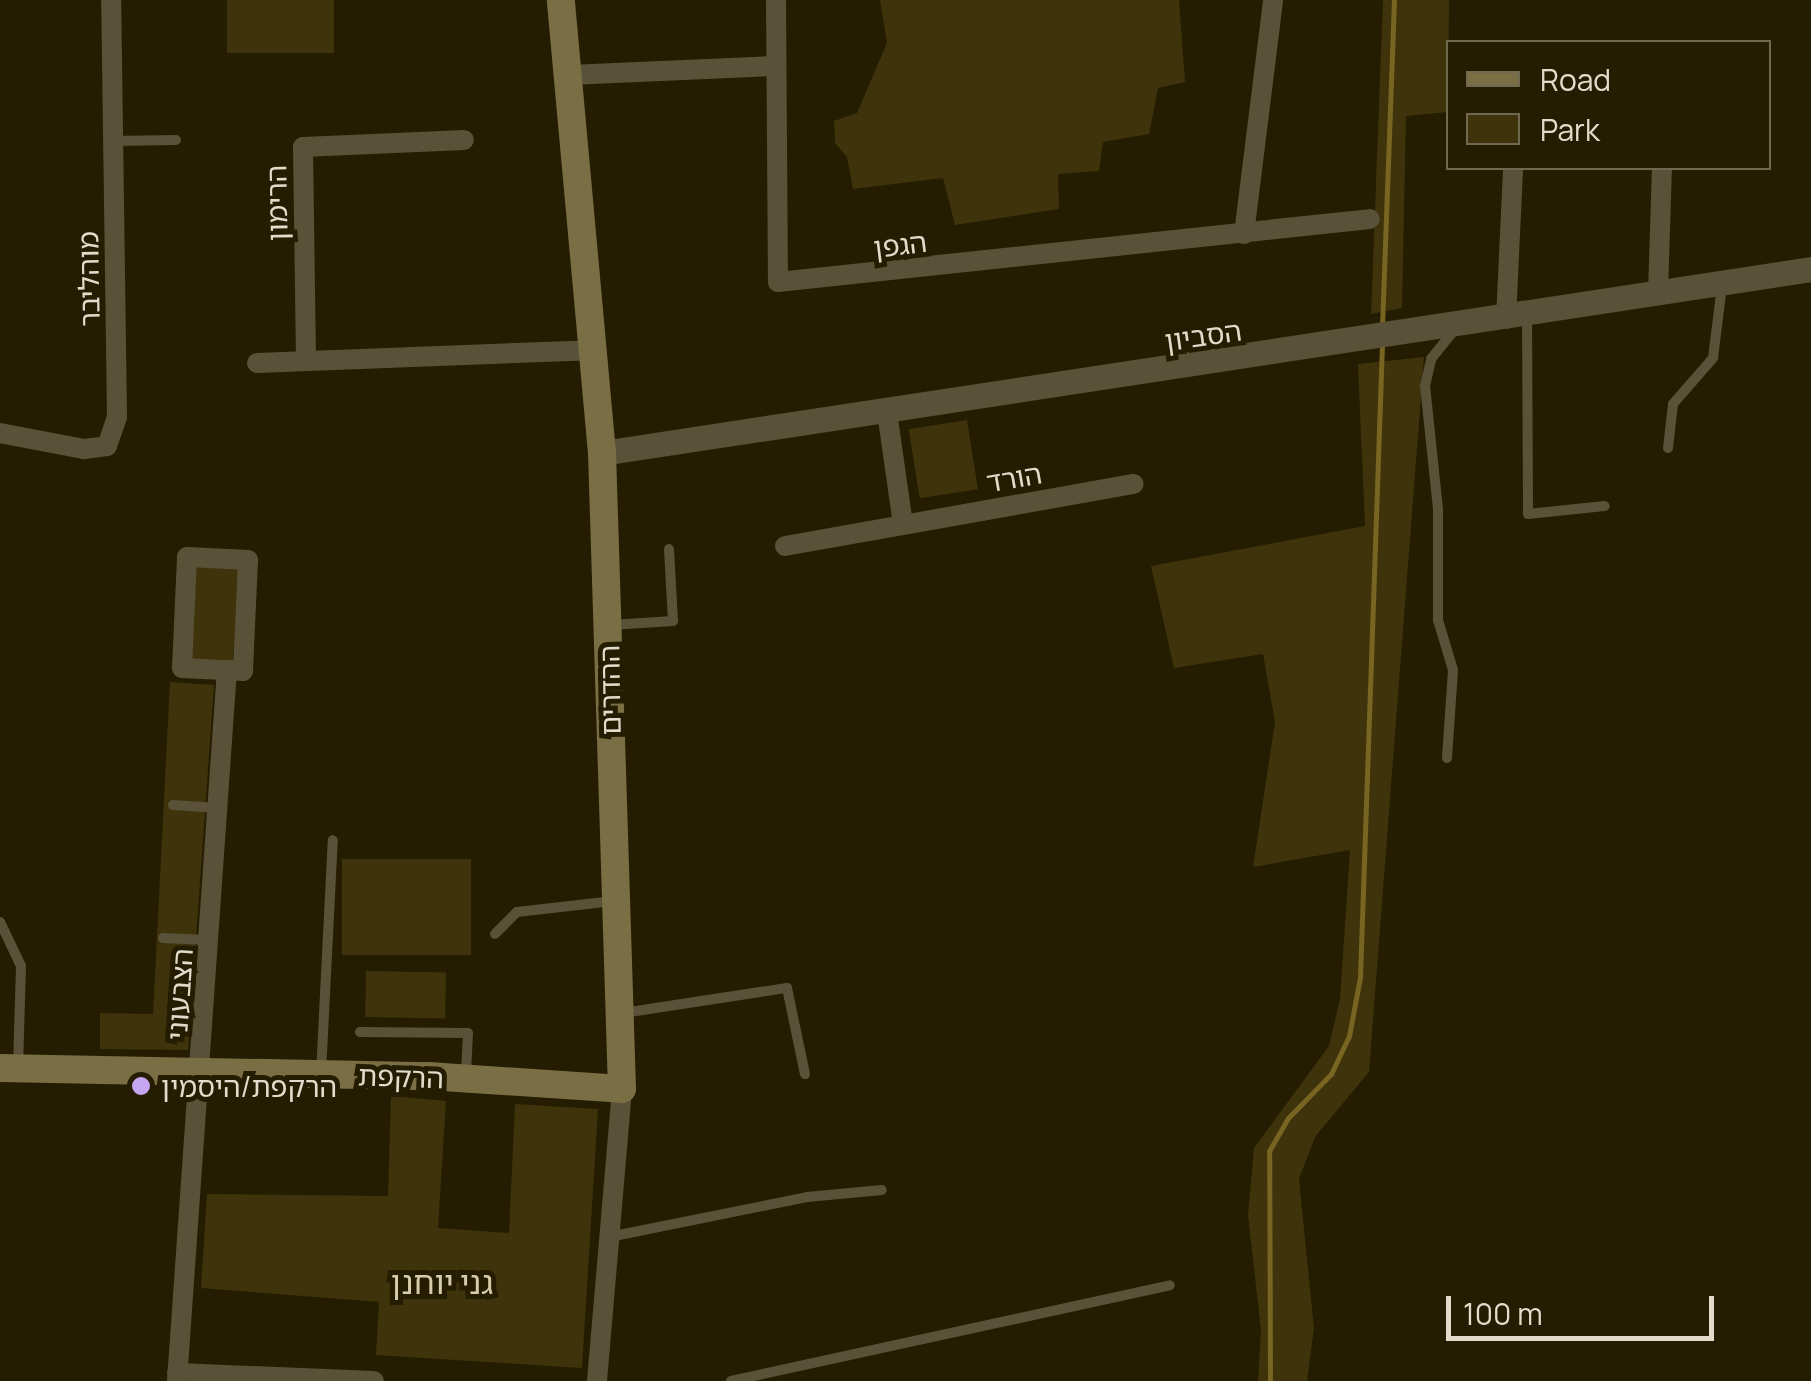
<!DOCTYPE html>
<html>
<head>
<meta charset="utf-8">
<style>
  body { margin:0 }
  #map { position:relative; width:1811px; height:1381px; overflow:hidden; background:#251d01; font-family:Manrope,"Noto Sans Hebrew",sans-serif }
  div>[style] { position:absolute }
  .green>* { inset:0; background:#3e330b; transform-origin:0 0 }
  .stream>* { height:5px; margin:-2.5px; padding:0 2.5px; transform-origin:2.5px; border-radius:2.5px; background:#786522 }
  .service>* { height:10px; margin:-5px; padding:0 5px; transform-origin:5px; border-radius:5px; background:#595138 }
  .minor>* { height:20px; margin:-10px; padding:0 10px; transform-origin:10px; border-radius:10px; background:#595138 }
  .tertiary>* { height:25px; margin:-12.5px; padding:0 12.5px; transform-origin:12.5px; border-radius:12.5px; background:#595138 }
  .secondary>* { height:28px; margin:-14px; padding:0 14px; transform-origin:14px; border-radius:14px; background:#7a6e45 }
  .dots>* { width:28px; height:28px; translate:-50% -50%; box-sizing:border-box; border:5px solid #251d01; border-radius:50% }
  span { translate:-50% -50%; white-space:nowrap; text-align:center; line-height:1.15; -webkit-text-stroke:10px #251d01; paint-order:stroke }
  .street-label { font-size:28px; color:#e1dccb }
  .poi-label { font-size:28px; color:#e1dccb }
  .left { translate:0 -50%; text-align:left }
  .quarter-label { font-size:32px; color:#d6ccab }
  .legend { position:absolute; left:1446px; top:40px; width:325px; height:130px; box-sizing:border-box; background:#251d01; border:2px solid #706952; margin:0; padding:12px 18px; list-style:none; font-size:30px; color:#e1dccb }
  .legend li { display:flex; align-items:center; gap:20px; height:50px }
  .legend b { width:50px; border:2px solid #706952 }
  .scale { position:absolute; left:1446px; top:1296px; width:268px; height:45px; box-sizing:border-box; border:5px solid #e1dccb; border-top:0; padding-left:12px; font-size:30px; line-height:35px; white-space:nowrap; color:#e1dccb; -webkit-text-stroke:8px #251d01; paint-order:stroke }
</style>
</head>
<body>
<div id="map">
  <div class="green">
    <div style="left:227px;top:0;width:107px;height:53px"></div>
    <div style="clip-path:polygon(880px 0,1179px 0,1185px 82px,1158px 88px,1149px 134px,1103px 142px,1099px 171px,1058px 174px,1059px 209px,955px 225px,943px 178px,853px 189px,847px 157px,835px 143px,834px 121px,857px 113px,887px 43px)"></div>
    <div style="clip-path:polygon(1383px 0,1449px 0,1448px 112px,1406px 116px,1402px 308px,1371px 314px)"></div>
    <div style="clip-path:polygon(1424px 357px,1369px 1072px,1315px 1137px,1299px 1179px,1314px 1328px,1307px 1381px,1258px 1381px,1261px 1330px,1248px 1215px,1254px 1148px,1329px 1046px,1340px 999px,1350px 850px,1253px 867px,1275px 722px,1263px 654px,1174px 668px,1151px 566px,1365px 526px,1358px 364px)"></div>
    <div style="left:967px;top:420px;width:70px;height:59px;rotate:81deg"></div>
    <div style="left:196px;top:567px;width:42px;height:92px;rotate:3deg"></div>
    <div style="clip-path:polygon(170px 682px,214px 685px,188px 1050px,100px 1049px,100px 1013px,153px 1014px)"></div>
    <div style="left:342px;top:859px;width:129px;height:96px"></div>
    <div style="left:366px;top:971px;width:80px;height:46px;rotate:1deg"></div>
    <div style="clip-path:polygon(391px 1096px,446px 1101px,438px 1228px,509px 1233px,515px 1104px,598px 1109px,582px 1368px,376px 1355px,379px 1302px,201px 1288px,207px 1194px,388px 1196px)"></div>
  </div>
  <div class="stream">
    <div style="left:1382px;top:327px;width:327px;rotate:-87.9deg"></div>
    <div style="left:1270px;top:1381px;width:230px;rotate:-90.2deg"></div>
    <div style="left:1269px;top:1151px;width:38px;rotate:-60deg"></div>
    <div style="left:1288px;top:1118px;width:62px;rotate:-45.7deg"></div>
    <div style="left:1331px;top:1074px;width:42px;rotate:-64.7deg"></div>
    <div style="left:1349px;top:1036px;width:60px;rotate:-79.4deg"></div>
    <div style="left:1360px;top:977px;width:634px;rotate:-88.01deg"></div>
  </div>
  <div class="service">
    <div style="left:113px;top:141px;width:63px;rotate:-0.9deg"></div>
    <div style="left:1527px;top:315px;width:199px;rotate:89.7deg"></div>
    <div style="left:1528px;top:514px;width:77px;rotate:-5.9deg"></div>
    <div style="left:1668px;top:448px;width:44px;rotate:-83.5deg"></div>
    <div style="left:1673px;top:404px;width:61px;rotate:-49deg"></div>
    <div style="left:1713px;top:358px;width:73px;rotate:-82.9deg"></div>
    <div style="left:611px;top:625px;width:62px;rotate:-3.7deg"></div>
    <div style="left:673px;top:621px;width:72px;rotate:-93.2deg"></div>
    <div style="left:1447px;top:758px;width:88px;rotate:-86.1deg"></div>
    <div style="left:1453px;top:670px;width:52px;rotate:-106.7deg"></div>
    <div style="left:1438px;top:620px;width:111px;rotate:-90deg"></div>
    <div style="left:1438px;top:509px;width:124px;rotate:-96deg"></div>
    <div style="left:1425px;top:386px;width:28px;rotate:-77deg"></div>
    <div style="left:1431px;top:359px;width:40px;rotate:-51deg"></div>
    <div style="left:173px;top:805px;width:44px;rotate:3.9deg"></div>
    <div style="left:0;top:922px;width:49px;rotate:64.5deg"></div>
    <div style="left:21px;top:966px;width:101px;rotate:91.7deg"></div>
    <div style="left:495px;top:934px;width:31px;rotate:-45deg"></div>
    <div style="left:517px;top:912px;width:97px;rotate:-6.5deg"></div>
    <div style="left:163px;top:938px;width:44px;rotate:2.6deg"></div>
    <div style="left:623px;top:1013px;width:166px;rotate:-8.7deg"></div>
    <div style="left:787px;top:988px;width:88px;rotate:78.2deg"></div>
    <div style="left:360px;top:1032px;width:108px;rotate:0.5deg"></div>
    <div style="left:468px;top:1033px;width:41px;rotate:92.8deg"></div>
    <div style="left:321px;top:1073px;width:233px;rotate:-87.1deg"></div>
    <div style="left:609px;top:1237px;width:202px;rotate:-11.4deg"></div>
    <div style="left:807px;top:1197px;width:75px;rotate:-5.3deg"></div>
    <div style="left:731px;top:1381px;width:449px;rotate:-12.3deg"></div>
  </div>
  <div class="minor">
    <div style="left:776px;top:0;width:282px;rotate:89.6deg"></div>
    <div style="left:778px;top:282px;width:595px;rotate:-6.07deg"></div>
    <div style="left:569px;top:75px;width:206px;rotate:-2.5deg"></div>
    <div style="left:1244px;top:234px;width:236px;rotate:-82.9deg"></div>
    <div style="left:1658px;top:293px;width:125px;rotate:-88.2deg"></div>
    <div style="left:1506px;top:319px;width:151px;rotate:-87.3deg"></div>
    <div style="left:306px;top:361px;width:214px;rotate:-90.8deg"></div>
    <div style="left:303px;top:147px;width:161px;rotate:-2.5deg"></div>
    <div style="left:257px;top:363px;width:335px;rotate:-2.2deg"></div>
    <div style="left:887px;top:412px;width:114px;rotate:81.9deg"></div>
    <div style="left:0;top:433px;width:86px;rotate:10.8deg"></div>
    <div style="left:84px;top:449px;width:23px;rotate:-7deg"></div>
    <div style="left:107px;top:446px;width:31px;rotate:-71deg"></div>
    <div style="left:117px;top:417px;width:417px;rotate:-90.8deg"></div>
    <div style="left:785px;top:546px;width:354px;rotate:-10.1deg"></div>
    <div style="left:187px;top:557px;width:61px;rotate:2.8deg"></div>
    <div style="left:248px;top:560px;width:111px;rotate:92.6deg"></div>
    <div style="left:243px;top:671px;width:61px;rotate:-177.2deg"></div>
    <div style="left:182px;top:668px;width:111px;rotate:-87.4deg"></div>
    <div style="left:177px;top:1373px;width:197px;rotate:2.3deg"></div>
    <div style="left:177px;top:1381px;width:713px;rotate:-85.98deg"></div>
    <div style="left:597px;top:1381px;width:293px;rotate:-85.1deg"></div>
  </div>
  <div class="tertiary">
    <div style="left:602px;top:453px;width:1223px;rotate:-8.65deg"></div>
  </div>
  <div class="secondary">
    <div style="left:0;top:1068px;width:428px;rotate:1.1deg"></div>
    <div style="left:428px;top:1076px;width:194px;rotate:3.8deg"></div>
    <div style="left:622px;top:1089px;width:636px;rotate:-91.8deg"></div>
    <div style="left:602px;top:453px;width:455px;rotate:-95.2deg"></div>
  </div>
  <div class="dots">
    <div style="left:141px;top:1086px;background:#c6a6f0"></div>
  </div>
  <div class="street-label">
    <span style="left:276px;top:203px;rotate:-91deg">הרימון</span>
    <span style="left:900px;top:244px;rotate:-7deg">הגפן</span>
    <span style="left:88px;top:279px;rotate:-91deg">מוהליבר</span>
    <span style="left:1203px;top:335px;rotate:-8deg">הסביון</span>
    <span style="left:1014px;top:477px;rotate:-10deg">הורד</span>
    <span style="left:609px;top:690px;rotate:-91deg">ההדרים</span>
    <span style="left:179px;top:994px;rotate:-86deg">הצבעוני</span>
    <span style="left:401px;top:1076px;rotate:2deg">הרקפת</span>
  </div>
  <div class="poi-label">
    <span class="left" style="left:161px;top:1086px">הרקפת/היסמין</span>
  </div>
  <div class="quarter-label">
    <span style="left:442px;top:1282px">גני יוחנן</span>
  </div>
  <ul class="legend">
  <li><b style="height:12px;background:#7a6e45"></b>Road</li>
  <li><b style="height:28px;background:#3e330b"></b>Park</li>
  </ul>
  <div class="scale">100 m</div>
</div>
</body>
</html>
